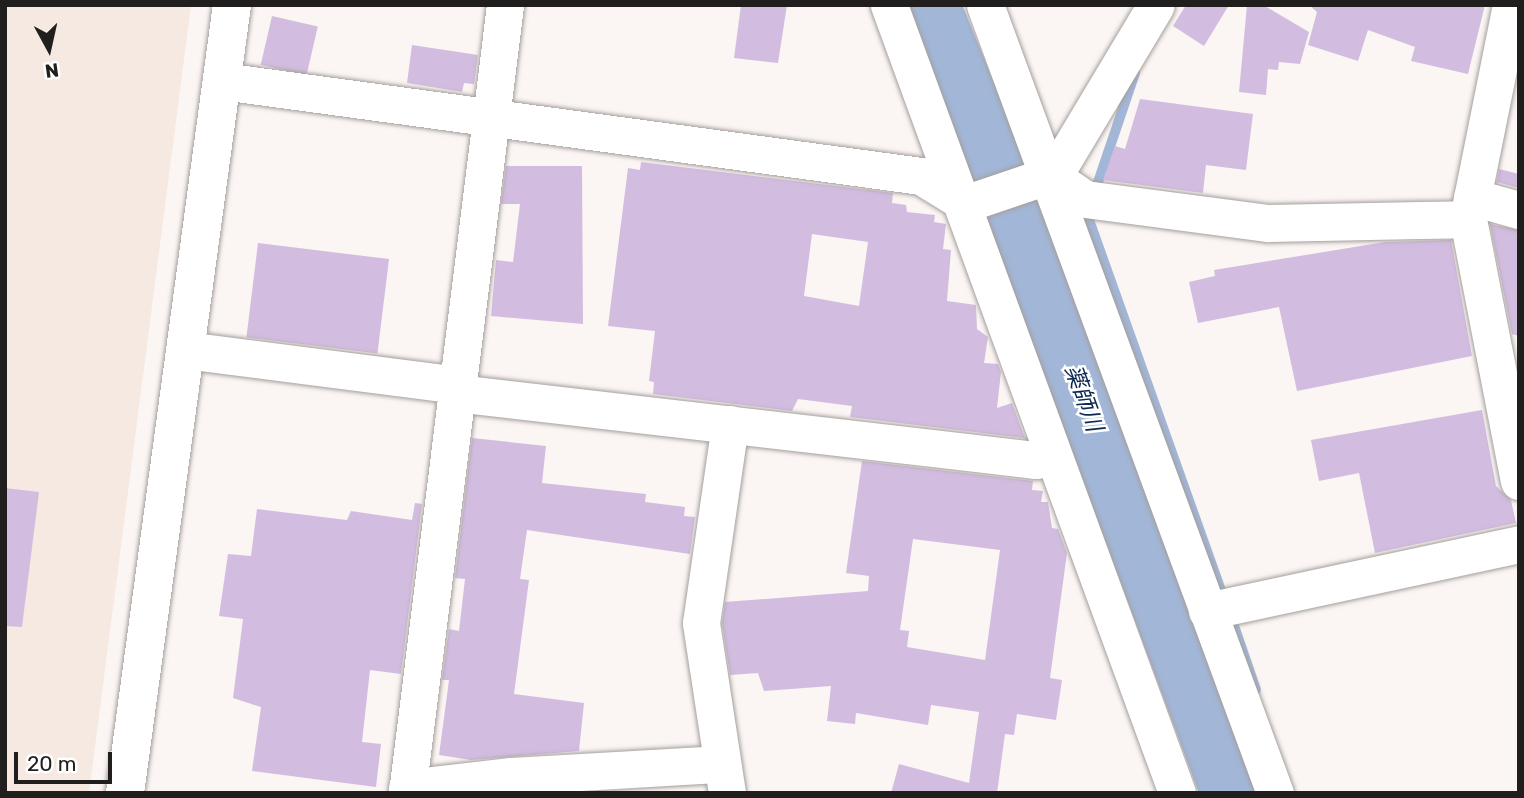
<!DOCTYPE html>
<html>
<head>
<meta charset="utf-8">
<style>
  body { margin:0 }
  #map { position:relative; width:1524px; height:798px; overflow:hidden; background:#fbf5f3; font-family:Rubik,"Noto Sans JP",sans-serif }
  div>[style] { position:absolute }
  .built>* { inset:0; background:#f5e9e2 }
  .stream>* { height:10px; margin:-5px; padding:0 5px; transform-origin:5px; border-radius:5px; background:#a2b6d7 }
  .river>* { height:60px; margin:-30px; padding:0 30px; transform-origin:30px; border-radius:30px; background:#a2b6d7 }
  .building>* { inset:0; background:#d2bde0; transform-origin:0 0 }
  .roads { filter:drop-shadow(0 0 2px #a49f9c) drop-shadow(0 0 2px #a49f9c) }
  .minor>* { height:37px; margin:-18.5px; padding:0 18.5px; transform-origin:18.5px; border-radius:18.5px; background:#fff }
  .tertiary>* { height:38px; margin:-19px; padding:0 19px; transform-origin:19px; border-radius:19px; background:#fff }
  span { translate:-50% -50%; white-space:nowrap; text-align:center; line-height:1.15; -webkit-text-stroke:5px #fff; paint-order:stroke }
  .water-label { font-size:23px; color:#102a54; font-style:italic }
  .frame { position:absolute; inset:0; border:7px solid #211f1e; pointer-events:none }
  .north { position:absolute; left:14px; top:14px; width:70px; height:70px; -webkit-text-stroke:5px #fff; paint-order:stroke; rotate:172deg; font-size:19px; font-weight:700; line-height:28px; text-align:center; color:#211f1e }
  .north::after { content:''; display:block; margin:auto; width:24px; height:32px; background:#211f1e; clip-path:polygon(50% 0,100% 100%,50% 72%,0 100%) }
  .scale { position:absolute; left:14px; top:752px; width:98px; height:32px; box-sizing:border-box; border:4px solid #211f1e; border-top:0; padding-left:9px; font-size:21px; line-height:24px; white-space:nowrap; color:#211f1e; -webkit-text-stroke:5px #fff; paint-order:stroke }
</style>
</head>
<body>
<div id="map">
  <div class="built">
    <div style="clip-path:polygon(5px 5px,191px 5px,89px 793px,5px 793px)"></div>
  </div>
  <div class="stream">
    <div style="left:1094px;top:194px;width:128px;rotate:-71.3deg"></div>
    <div style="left:1088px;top:217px;width:403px;rotate:70.4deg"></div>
    <div style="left:1230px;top:614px;width:80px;rotate:71.1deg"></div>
  </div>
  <div class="river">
    <div style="left:930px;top:5px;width:250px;rotate:67.9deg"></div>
    <div style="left:1024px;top:237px;width:593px;rotate:69.58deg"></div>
  </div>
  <div class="building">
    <div style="clip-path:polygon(741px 5px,787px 5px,778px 63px,734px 58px)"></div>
    <div style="clip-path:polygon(1186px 5px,1229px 5px,1204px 46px,1173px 26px)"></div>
    <div style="clip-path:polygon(1247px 5px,1263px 5px,1309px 32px,1300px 64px,1279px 62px,1278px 70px,1268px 69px,1266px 95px,1239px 92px)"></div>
    <div style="clip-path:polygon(1309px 5px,1485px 5px,1468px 74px,1411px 61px,1415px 47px,1368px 30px,1358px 61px,1308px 45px,1317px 12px)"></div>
    <div style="left:272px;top:16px;width:47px;height:50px;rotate:13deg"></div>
    <div style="clip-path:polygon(412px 45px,478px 55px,474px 84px,464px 83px,462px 92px,407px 83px)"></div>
    <div style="clip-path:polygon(1140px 99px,1253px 114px,1246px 170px,1206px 165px,1203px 193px,1103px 180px,1115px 146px,1125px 149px)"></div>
    <div style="clip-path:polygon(evenodd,641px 162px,893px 193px,892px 203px,906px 205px,907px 212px,935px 215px,934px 222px,946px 224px,943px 249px,951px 250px,947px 301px,976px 305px,977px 329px,988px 337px,984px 363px,998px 364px,1001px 372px,997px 408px,1012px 403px,1025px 438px,850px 417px,852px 406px,798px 399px,792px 411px,653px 394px,654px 382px,649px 381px,655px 331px,608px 326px,628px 168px,640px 170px,641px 162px,812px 234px,868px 242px,859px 306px,804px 296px,812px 234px)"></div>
    <div style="clip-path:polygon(506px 166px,582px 166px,583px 324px,491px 316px,496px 260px,513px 262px,520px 204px,501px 204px)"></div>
    <div style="clip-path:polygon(1499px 169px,1519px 174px,1519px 188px,1497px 182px)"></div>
    <div style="clip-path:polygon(1490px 224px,1519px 230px,1519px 336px,1512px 334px)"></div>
    <div style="clip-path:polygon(1451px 240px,1472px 356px,1297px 391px,1279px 307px,1198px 323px,1189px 282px,1215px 276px,1214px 270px,1385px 242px)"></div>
    <div style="left:258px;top:243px;width:132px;height:95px;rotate:7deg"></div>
    <div style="clip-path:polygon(1482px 410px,1496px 486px,1511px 500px,1516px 523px,1375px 553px,1359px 473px,1319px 481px,1311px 440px)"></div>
    <div style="clip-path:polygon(472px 438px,546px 446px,542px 483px,646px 494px,645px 502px,685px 507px,684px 516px,695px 517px,690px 554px,527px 530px,520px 579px,529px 580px,514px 694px,584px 703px,579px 751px,471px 760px,439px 755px,449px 680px,442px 680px,449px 629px,459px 631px,465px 579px,455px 578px)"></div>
    <div style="clip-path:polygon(evenodd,862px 461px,1033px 481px,1032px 490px,1043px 491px,1041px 502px,1048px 502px,1052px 528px,1058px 529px,1067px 553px,1050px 678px,1062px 680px,1056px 720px,1017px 714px,1014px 735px,1005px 734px,997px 793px,891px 793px,899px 764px,969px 783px,979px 712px,931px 705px,928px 725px,856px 713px,855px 724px,827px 721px,831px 686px,764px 691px,758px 673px,730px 675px,722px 623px,725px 602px,868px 591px,869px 576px,846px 573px,862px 461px,913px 539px,1000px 550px,985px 660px,907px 647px,909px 631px,900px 630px,913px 539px)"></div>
    <div style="clip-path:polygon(5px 488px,39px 492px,22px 627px,5px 626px)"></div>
    <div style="clip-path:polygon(415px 503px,422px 504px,401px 674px,370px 670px,362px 742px,381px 744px,376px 787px,252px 771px,261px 707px,233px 698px,243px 619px,219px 616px,228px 554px,251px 556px,257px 509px,347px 520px,351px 511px,412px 520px)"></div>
  </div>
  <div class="roads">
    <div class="minor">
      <div style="left:889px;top:5px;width:839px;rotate:69.92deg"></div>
      <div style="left:985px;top:5px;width:840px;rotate:69.8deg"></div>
      <div style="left:1511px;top:5px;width:218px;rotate:101.4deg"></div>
      <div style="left:1468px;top:219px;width:267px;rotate:79deg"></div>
      <div style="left:222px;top:81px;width:705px;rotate:7.74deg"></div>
      <div style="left:921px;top:176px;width:46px;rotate:31.6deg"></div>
      <div style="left:960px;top:200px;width:13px;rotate:4deg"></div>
      <div style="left:973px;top:201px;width:81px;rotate:-18.7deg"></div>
      <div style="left:1050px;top:175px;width:42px;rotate:34.4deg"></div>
      <div style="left:1085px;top:199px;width:185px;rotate:7.5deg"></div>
      <div style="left:1268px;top:223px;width:200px;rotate:-1.1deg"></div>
      <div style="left:1053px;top:177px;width:200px;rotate:-59.1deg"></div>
      <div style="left:1472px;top:197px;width:49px;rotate:15.5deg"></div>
      <div style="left:185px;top:350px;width:274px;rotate:7.3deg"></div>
      <div style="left:456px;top:393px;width:584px;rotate:6.59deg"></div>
      <div style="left:1036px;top:460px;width:17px;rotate:-21deg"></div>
      <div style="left:1207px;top:611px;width:319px;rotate:-12.1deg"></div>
      <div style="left:407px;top:788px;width:105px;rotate:-6.6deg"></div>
      <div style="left:511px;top:776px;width:211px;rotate:-3.3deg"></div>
      <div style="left:407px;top:793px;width:794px;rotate:-82.91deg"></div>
      <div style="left:727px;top:793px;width:172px;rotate:-98.7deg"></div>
      <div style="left:701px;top:623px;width:201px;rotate:-81.7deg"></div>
    </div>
    <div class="tertiary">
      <div style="left:125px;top:793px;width:795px;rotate:-82.27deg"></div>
    </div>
  </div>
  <div class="water-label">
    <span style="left:1084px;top:398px;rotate:70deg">薬師川</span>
  </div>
  <div class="frame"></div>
  <div class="north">N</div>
  <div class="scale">20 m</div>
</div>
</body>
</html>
